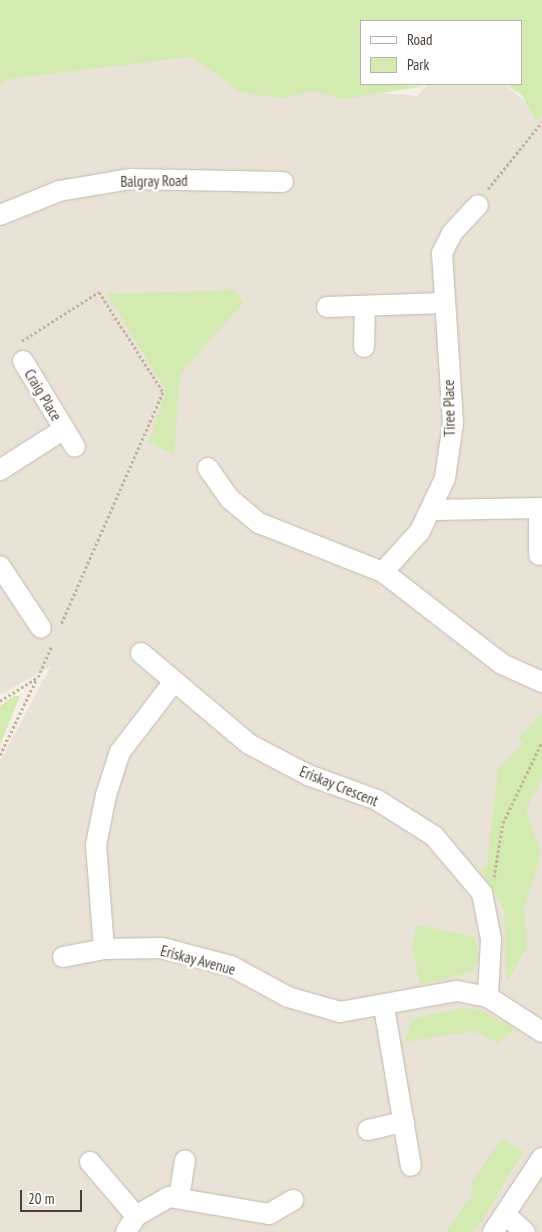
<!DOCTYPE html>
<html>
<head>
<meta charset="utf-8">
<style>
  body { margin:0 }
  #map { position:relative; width:542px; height:1232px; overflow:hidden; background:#f4f0e8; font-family:"PT Sans Narrow",sans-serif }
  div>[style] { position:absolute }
  .residential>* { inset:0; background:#e9e2d6 }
  .green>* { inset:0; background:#d3eab0 }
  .path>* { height:3px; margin-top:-1.5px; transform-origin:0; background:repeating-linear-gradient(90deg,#c2b29b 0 2.5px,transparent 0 5px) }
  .roads { filter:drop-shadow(0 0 1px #c3baad) drop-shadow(0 0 1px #c3baad) }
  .street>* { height:20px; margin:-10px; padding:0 10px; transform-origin:10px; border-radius:10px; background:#fff }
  span { translate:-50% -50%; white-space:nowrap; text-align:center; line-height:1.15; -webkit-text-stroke:5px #fff; paint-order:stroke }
  .street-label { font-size:15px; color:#484036 }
  .legend { position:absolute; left:360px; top:20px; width:162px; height:65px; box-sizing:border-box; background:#fff; border:1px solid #b6b3af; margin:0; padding:6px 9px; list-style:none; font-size:15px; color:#484036 }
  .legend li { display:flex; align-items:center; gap:10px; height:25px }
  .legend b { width:25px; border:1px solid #b6b3af }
  .scale { position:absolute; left:20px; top:1190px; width:62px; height:22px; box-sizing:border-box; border:2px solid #484036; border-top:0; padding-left:6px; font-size:15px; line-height:18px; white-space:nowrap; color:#484036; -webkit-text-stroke:4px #fff; paint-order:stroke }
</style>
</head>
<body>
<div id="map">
  <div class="residential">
    <div style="clip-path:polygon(191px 57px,236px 81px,418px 96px,428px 84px,504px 84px,542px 115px,542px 1232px,0 1232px,0 761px,51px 666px,0 695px,0 85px,8px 79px)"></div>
  </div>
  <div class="green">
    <div style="clip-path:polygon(0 0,542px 0,542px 115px,536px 121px,522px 95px,505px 84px,521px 84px,521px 21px,361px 21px,361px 84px,425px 86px,343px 99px,314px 91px,283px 98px,243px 93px,191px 57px,9px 79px,0 85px)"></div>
    <div style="clip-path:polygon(234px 290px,244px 302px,180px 374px,174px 455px,149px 442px,166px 390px,107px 294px)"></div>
    <div style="clip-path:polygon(14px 696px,20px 696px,0 745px,0 706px)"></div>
    <div style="clip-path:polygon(542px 713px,542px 777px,526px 810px,541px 854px,524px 907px,527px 947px,507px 982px,504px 909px,481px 869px,487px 864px,498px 769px,523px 744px,519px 738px)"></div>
    <div style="clip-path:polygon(417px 925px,475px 937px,479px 961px,471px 972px,420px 985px,412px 947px)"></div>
    <div style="clip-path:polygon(463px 1008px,480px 1010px,515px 1029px,498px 1043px,473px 1031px,404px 1042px,412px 1019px)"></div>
    <div style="clip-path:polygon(502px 1138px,523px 1151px,482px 1221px,472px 1232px,446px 1232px,471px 1197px,472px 1183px)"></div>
  </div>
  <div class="path">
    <div style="left:488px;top:189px;width:86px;rotate:-51.1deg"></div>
    <div style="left:22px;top:341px;width:91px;rotate:-32.5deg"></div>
    <div style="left:99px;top:292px;width:119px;rotate:57.4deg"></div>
    <div style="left:163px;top:392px;width:253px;rotate:113.7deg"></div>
    <div style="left:0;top:701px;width:45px;rotate:-32.3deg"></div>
    <div style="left:38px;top:677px;width:34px;rotate:-66deg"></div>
    <div style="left:0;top:755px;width:85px;rotate:-64.3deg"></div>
    <div style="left:494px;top:877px;width:55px;rotate:-80.5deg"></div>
    <div style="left:503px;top:823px;width:90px;rotate:-64.3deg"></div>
  </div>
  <div class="roads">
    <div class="street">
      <div style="left:0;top:215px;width:64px;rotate:-22.1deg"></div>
      <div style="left:59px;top:191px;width:73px;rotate:-9.5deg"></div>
      <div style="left:131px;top:179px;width:152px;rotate:1.1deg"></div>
      <div style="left:327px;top:307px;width:117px;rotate:-2deg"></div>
      <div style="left:364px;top:347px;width:41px;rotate:-88.6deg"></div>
      <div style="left:23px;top:361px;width:100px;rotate:58.8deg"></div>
      <div style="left:208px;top:468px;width:38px;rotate:55deg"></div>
      <div style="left:230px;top:499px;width:38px;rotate:40deg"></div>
      <div style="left:259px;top:523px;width:133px;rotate:21.6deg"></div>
      <div style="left:383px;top:572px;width:150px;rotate:37.7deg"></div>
      <div style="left:502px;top:664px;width:44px;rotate:24.2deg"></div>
      <div style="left:0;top:470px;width:76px;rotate:-32.6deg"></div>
      <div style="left:539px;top:508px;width:47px;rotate:90deg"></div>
      <div style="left:433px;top:510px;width:109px;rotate:-1.1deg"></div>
      <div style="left:0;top:566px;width:74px;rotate:56.5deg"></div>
      <div style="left:383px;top:572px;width:55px;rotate:-47.9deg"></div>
      <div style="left:420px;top:531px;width:59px;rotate:-64.7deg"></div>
      <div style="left:445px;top:478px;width:56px;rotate:-81.7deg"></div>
      <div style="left:453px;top:423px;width:170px;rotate:-93.7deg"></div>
      <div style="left:442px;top:253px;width:22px;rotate:-63deg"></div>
      <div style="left:452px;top:233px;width:38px;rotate:-47deg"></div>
      <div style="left:141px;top:653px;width:141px;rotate:40.1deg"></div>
      <div style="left:249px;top:744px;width:67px;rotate:27.7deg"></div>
      <div style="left:308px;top:775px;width:73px;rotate:19.9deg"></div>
      <div style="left:377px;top:800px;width:67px;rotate:32.3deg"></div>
      <div style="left:434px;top:836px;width:75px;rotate:49.9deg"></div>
      <div style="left:482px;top:893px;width:47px;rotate:78.9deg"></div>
      <div style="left:491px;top:939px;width:58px;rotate:93deg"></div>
      <div style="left:104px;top:949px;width:104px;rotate:-94.4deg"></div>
      <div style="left:96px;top:845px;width:51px;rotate:-78.7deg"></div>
      <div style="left:106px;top:795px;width:45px;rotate:-72deg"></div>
      <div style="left:120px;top:752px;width:87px;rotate:-52.5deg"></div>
      <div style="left:63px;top:957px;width:42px;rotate:-11deg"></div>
      <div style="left:104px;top:949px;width:58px;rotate:-1deg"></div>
      <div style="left:162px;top:948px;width:71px;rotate:14.6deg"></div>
      <div style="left:231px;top:966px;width:65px;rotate:28.5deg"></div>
      <div style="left:288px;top:997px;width:54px;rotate:16.1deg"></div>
      <div style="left:340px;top:1012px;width:119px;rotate:-10.2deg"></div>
      <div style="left:457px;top:991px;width:32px;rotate:11deg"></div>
      <div style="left:488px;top:997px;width:64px;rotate:32.9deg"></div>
      <div style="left:384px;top:1007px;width:161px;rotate:80.4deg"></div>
      <div style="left:368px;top:1130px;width:37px;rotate:-13deg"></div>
      <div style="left:90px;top:1162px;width:71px;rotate:49.6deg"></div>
      <div style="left:179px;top:1198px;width:38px;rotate:-81deg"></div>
      <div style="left:507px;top:1216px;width:24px;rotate:42deg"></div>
      <div style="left:126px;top:1232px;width:19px;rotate:-58deg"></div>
      <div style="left:136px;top:1216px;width:38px;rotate:-30deg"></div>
      <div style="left:169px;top:1197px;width:101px;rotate:9.6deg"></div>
      <div style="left:269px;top:1214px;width:28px;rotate:-30deg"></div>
      <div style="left:493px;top:1232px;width:89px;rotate:-56.5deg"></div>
    </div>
  </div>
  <div class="street-label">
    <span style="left:154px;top:181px;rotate:-1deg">Balgray Road</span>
    <span style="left:43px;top:395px;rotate:59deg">Craig Place</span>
    <span style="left:449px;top:408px;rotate:-91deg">Tiree Place</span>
    <span style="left:339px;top:786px;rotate:22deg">Eriskay Crescent</span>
    <span style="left:198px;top:960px;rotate:15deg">Eriskay Avenue</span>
  </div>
  <ul class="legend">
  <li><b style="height:6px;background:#fff"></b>Road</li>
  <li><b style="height:14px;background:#d3eab0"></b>Park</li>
  </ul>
  <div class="scale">20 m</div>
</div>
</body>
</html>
